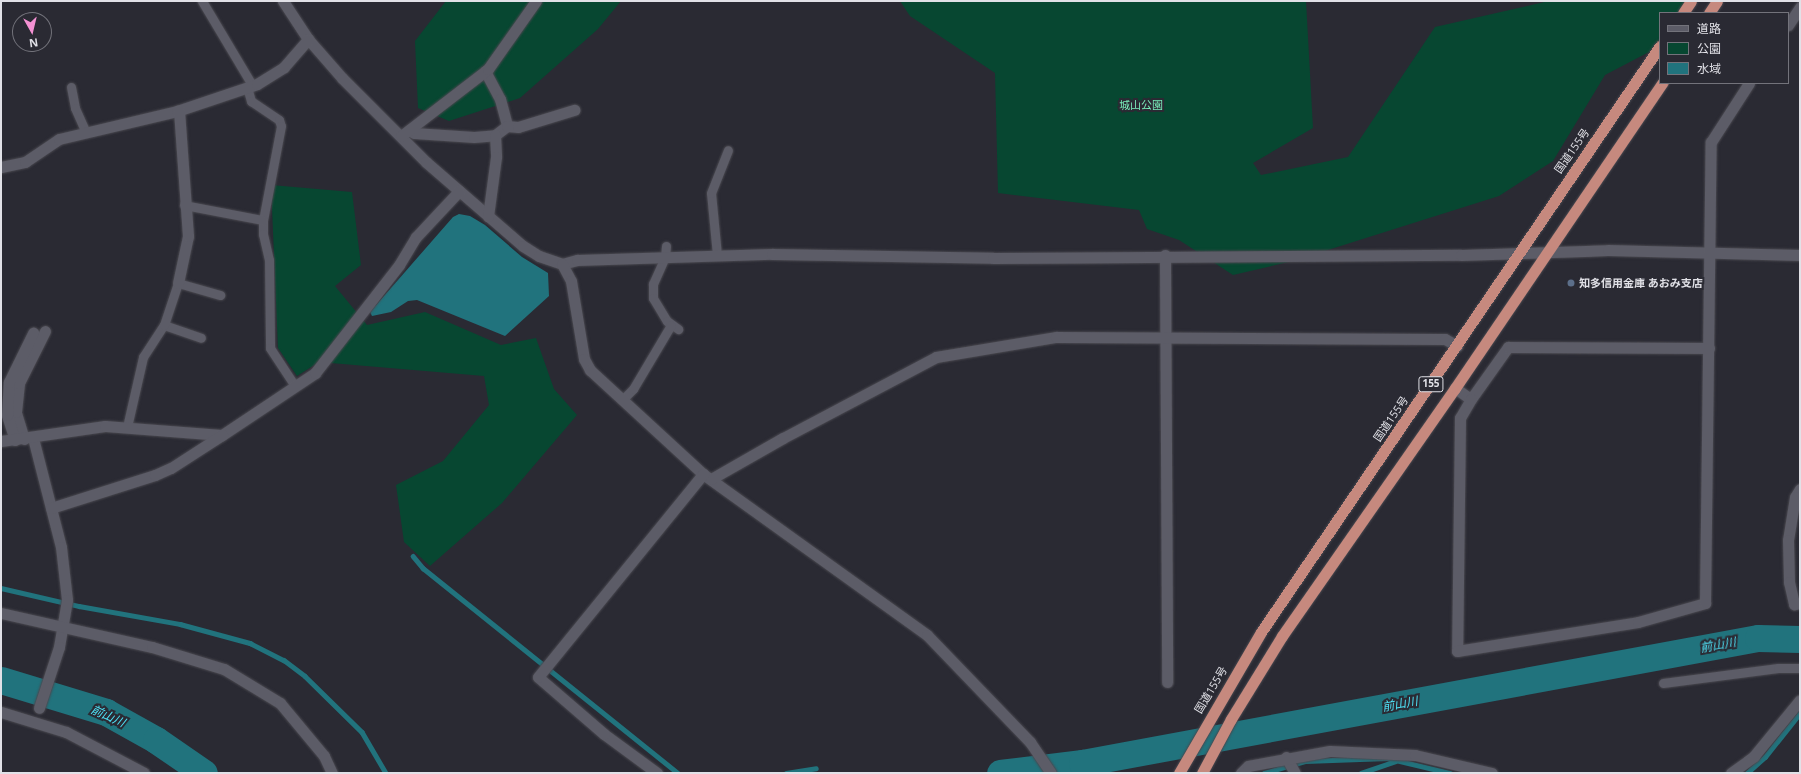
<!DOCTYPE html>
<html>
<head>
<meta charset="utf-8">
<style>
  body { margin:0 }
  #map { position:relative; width:1801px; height:774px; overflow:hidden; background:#2a2a33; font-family:"Open Sans","Noto Sans JP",sans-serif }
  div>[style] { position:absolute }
  .green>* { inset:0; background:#074731 }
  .water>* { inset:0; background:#21737d }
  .stream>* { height:4.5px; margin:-2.25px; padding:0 2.25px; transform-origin:2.25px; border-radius:2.25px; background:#21737d }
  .river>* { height:27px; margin:-13.5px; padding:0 13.5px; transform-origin:13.5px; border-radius:13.5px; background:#21737d }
  .roads { filter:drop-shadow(0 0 1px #49484f) drop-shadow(0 0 1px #49484f) }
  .service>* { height:9px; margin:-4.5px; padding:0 4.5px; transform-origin:4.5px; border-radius:4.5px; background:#5c5c67 }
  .minor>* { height:11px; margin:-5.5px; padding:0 5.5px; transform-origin:5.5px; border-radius:5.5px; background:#5c5c67 }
  .tertiary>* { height:11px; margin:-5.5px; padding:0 5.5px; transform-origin:5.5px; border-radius:5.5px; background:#5c5c67 }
  .trunk>* { height:11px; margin:-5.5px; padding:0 5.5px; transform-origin:5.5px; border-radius:5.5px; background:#c6897e }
  .dots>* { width:11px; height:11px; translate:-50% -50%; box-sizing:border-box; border:2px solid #2a2a33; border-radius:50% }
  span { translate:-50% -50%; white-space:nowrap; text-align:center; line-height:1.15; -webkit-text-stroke:4px #2a2a33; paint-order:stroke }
  .shield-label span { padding:1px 3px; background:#2a2a33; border:1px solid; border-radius:3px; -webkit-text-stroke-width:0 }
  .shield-label { font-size:10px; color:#e1e1e7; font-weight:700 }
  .park-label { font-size:11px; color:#79ebba }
  .street-label { font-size:11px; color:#e1e1e7 }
  .poi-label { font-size:11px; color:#e1e1e7; font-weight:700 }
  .left { translate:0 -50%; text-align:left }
  .water-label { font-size:12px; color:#4fe5f9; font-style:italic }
  .frame { position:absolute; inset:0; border:2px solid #e1e1e7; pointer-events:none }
  .legend { position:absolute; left:1659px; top:12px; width:130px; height:72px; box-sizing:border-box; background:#2a2a33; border:1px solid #73737b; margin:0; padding:5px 7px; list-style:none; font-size:12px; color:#e1e1e7 }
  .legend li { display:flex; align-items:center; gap:8px; height:20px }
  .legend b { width:20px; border:1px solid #73737b }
  .north { position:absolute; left:12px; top:12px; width:40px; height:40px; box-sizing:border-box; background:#2a2a33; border:1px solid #73737b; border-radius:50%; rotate:172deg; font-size:11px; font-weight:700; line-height:16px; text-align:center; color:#e1e1e7 }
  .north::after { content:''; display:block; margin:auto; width:14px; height:18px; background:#f491d3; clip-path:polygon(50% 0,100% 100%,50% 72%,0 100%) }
</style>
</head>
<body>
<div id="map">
  <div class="green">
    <div style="clip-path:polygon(446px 1px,621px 1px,598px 29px,520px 98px,449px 121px,418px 108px,415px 41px)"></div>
    <div style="clip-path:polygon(900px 1px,1306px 1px,1313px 128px,1253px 163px,1261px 175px,1348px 157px,1435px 27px,1549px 1px,1696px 1px,1684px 13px,1660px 13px,1660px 39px,1649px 52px,1605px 75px,1553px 161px,1499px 196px,1293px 261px,1233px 275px,1179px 240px,1147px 229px,1139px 210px,998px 193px,995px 73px,910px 16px)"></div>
    <div style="clip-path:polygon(271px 185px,352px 192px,361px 265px,335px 286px,367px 325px,425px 312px,501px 345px,536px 338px,554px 389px,577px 415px,502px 503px,430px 566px,404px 542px,396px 485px,443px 461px,489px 405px,484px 376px,319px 362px,297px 376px,278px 348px)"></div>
  </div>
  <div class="water">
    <div style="clip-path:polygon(459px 214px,470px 216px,485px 225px,522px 257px,548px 273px,549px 296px,505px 336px,417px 300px,408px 301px,391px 312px,372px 316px,370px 312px,453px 217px)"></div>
  </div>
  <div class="stream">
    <div style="left:413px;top:556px;width:16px;rotate:50deg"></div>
    <div style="left:423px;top:568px;width:327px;rotate:38.8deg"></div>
    <div style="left:1px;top:588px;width:80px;rotate:13deg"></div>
    <div style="left:79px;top:606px;width:103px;rotate:10.1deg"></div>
    <div style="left:180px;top:624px;width:73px;rotate:15.2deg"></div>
    <div style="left:250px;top:643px;width:38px;rotate:27deg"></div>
    <div style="left:284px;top:660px;width:26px;rotate:37deg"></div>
    <div style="left:305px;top:676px;width:80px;rotate:44.5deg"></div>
    <div style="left:362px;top:732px;width:48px;rotate:59.7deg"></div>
    <div style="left:786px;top:773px;width:30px;rotate:-9deg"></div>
    <div style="left:1264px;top:773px;width:43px;rotate:-16.3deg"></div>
    <div style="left:1305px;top:761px;width:82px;rotate:-2.1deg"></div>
    <div style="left:1387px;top:758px;width:65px;rotate:13.4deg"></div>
    <div style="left:1361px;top:773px;width:36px;rotate:-19deg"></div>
    <div style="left:1747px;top:773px;width:24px;rotate:-42deg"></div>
    <div style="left:1765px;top:757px;width:56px;rotate:-51.5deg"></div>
  </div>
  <div class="river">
    <div style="left:1px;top:680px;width:110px;rotate:16.9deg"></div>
    <div style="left:106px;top:712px;width:57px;rotate:29.2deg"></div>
    <div style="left:156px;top:740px;width:58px;rotate:34.5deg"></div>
    <div style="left:1000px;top:773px;width:83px;rotate:-7deg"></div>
    <div style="left:1082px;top:763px;width:687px;rotate:-10.48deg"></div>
    <div style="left:1758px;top:638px;width:42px;rotate:1.4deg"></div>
  </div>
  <div class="roads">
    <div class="service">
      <div style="left:202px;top:1px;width:98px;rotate:59.2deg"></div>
      <div style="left:71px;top:87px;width:21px;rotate:79deg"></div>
      <div style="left:75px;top:108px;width:27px;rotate:66deg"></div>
      <div style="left:247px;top:87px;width:15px;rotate:74deg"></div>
      <div style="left:251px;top:101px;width:34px;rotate:34deg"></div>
      <div style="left:279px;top:120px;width:6px;rotate:72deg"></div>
      <div style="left:281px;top:126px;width:96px;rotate:100.8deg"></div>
      <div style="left:263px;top:220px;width:14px;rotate:90deg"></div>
      <div style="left:263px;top:234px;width:27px;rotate:77deg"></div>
      <div style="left:269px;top:260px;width:88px;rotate:89.3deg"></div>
      <div style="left:270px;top:348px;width:45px;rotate:56.7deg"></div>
      <div style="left:184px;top:205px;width:80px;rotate:10.8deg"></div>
      <div style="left:666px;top:246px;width:11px;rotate:95deg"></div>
      <div style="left:665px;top:257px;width:30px;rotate:114deg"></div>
      <div style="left:653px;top:284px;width:14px;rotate:90deg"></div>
      <div style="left:653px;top:298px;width:27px;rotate:59deg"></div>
      <div style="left:667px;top:321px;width:14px;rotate:36deg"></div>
      <div style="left:717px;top:255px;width:62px;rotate:-95.5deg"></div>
      <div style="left:711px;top:193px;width:46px;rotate:-68.4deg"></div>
      <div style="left:164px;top:325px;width:39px;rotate:19deg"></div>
      <div style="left:622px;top:400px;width:16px;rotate:-45deg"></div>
      <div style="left:633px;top:389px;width:74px;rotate:-59.3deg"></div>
      <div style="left:127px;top:427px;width:72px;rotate:-77.1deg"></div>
      <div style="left:143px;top:357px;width:38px;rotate:-57deg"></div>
      <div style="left:164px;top:325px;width:44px;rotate:-71.6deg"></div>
      <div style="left:178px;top:283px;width:44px;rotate:15.9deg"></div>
      <div style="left:1663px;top:683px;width:116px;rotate:-7.4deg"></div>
      <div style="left:1778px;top:668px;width:22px"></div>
    </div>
    <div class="minor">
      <div style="left:283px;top:1px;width:45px;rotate:56.7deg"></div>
      <div style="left:308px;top:39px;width:52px;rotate:48.9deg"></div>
      <div style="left:342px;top:78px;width:119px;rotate:45deg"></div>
      <div style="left:426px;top:162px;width:128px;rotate:40.9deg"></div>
      <div style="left:523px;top:246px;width:19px;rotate:32deg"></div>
      <div style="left:539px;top:256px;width:24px;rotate:19deg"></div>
      <div style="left:562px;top:264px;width:16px;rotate:-15deg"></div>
      <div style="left:577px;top:260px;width:195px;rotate:-1.8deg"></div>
      <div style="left:772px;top:254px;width:221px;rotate:1deg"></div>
      <div style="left:993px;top:258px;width:468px;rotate:-0.4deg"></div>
      <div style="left:1461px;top:255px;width:147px;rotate:-1.9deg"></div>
      <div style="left:1608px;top:250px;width:192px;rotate:1.5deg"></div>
      <div style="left:1788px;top:25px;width:22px;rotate:-56deg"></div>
      <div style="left:485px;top:71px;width:32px;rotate:62deg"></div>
      <div style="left:500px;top:99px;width:28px;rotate:75deg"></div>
      <div style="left:507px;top:126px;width:15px;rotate:143deg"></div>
      <div style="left:507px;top:126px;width:11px;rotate:5deg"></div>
      <div style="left:518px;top:127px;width:59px;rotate:-16.9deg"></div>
      <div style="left:409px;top:130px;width:6px;rotate:31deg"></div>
      <div style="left:414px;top:133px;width:60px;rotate:3.8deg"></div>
      <div style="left:474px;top:137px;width:21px;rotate:-5deg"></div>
      <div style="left:495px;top:135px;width:22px;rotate:87deg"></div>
      <div style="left:496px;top:157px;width:60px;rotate:97.7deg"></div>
      <div style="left:401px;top:136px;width:110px;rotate:-37.6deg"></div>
      <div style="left:488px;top:69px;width:83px;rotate:-54.8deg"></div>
      <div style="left:1px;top:167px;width:25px;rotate:-12deg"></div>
      <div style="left:25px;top:162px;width:41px;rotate:-34.1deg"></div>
      <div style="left:59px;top:139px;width:121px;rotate:-13.3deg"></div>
      <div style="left:177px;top:111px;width:84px;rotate:-18.6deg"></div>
      <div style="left:257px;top:84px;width:32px;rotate:-32deg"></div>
      <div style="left:284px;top:67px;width:37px;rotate:-49deg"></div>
      <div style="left:1165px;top:255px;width:427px;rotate:89.7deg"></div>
      <div style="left:562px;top:264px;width:19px;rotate:62deg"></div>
      <div style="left:571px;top:281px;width:79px;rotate:80.5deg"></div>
      <div style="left:584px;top:359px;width:13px;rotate:61deg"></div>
      <div style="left:590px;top:370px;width:154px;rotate:42.6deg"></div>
      <div style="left:703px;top:474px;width:276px;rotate:35.7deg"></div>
      <div style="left:927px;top:635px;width:149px;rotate:46.1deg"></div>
      <div style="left:1030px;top:742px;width:37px;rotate:56deg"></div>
      <div style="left:178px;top:283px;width:48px;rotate:-78deg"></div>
      <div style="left:188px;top:236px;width:126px;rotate:-94.1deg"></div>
      <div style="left:1455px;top:388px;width:19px;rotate:35deg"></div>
      <div style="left:1471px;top:399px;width:64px;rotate:-54.6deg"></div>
      <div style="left:1508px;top:347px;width:201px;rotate:0.3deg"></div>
      <div style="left:1471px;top:399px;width:22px;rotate:120deg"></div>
      <div style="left:1460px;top:418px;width:233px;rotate:90.7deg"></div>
      <div style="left:1457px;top:651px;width:183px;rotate:-9.1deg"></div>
      <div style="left:1638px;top:622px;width:70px;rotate:-15.8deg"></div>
      <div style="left:1705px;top:603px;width:461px;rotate:-89.3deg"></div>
      <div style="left:1711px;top:142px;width:70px;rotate:-57.2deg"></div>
      <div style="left:33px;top:438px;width:113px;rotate:75.6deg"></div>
      <div style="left:61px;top:547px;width:53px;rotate:83.5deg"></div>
      <div style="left:67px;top:600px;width:48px;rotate:99.7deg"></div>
      <div style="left:59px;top:647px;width:64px;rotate:108.2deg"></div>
      <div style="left:24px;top:439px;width:28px;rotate:-107deg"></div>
      <div style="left:16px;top:412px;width:29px;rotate:-84deg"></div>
      <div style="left:19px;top:383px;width:58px;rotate:-63.4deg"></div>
      <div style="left:15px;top:440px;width:26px;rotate:-108deg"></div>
      <div style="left:7px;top:415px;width:33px;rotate:-87deg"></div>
      <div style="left:9px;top:382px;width:55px;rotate:-63.9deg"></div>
      <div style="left:1px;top:441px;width:105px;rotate:-8.2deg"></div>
      <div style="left:105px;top:426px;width:117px;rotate:4.4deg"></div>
      <div style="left:222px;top:435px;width:112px;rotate:-33.7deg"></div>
      <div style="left:315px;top:373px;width:137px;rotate:-52.1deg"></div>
      <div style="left:399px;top:265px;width:33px;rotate:-59deg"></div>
      <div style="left:416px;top:237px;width:63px;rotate:-46.9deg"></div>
      <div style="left:711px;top:479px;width:83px;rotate:-29.7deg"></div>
      <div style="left:783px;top:438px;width:173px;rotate:-27.9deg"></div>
      <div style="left:936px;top:357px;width:122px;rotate:-9.5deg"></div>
      <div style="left:1056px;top:337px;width:389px;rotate:0.3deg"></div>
      <div style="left:1445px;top:339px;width:14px;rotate:30deg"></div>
      <div style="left:1800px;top:489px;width:9px;rotate:122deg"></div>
      <div style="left:1795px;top:497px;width:44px;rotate:99.2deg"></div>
      <div style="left:1788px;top:540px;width:42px;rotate:88.6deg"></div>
      <div style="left:1789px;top:582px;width:23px;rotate:77deg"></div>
      <div style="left:1794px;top:604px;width:6px;rotate:-9deg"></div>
      <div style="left:51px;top:508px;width:109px;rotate:-17.6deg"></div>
      <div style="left:155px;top:475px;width:17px;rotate:-24deg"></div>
      <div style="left:171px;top:468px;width:61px;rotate:-32.9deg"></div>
      <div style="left:1px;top:712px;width:68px;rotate:17.1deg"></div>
      <div style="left:66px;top:732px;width:88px;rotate:27.7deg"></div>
      <div style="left:1286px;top:757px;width:18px;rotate:61deg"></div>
      <div style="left:657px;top:773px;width:66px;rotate:-143.7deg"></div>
      <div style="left:604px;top:734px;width:87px;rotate:-139.2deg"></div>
      <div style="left:538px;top:677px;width:262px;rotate:-50.9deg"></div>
      <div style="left:1241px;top:773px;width:10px;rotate:-45deg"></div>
      <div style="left:1248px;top:766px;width:83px;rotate:-10.4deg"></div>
      <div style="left:1330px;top:751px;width:85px;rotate:2.7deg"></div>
      <div style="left:1415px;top:755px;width:79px;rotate:13.2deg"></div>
      <div style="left:1731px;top:773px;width:29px;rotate:-36deg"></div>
      <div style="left:1754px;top:756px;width:72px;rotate:-50.6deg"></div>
    </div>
    <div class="tertiary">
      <div style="left:1px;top:613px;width:155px;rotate:12.7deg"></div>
      <div style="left:152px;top:647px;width:75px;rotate:17deg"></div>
      <div style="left:224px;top:669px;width:66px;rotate:31.3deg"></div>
      <div style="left:280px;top:703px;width:69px;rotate:50.3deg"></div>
      <div style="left:324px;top:756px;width:19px;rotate:65deg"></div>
    </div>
    <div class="trunk">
      <div style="left:1683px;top:13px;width:14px;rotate:-56deg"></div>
      <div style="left:1709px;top:13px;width:14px;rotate:-56deg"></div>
      <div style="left:1179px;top:773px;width:163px;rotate:-59.8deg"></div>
      <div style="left:1261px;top:632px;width:709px;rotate:-55.75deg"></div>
      <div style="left:1202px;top:773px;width:61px;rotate:-61.8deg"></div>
      <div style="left:1231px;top:719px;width:97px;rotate:-58.4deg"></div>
      <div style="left:1282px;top:636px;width:302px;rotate:-55.1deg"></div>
      <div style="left:1455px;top:388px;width:369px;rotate:-55.8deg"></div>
    </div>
  </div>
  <div class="dots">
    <div style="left:1571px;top:283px;background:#5c6f8a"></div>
  </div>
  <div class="shield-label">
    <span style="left:1431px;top:384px">155</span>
  </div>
  <div class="park-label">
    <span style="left:1141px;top:105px">城山公園</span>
  </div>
  <div class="street-label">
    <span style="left:1572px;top:151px;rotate:-55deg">国道155号</span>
    <span style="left:1391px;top:419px;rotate:-56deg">国道155号</span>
    <span style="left:1211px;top:690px;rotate:-59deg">国道155号</span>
  </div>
  <div class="poi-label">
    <span class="left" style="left:1579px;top:283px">知多信用金庫 あおみ支店</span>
  </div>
  <div class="water-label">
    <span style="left:1718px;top:645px;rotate:-10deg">前山川</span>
    <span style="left:1400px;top:704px;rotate:-10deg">前山川</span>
    <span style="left:108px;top:716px;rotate:24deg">前山川</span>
  </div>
  <div class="frame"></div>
  <ul class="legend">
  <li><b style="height:5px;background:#5c5c67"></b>道路</li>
  <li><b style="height:11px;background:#074731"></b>公園</li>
  <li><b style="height:11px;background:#21737d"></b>水域</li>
  </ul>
  <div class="north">N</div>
</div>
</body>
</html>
